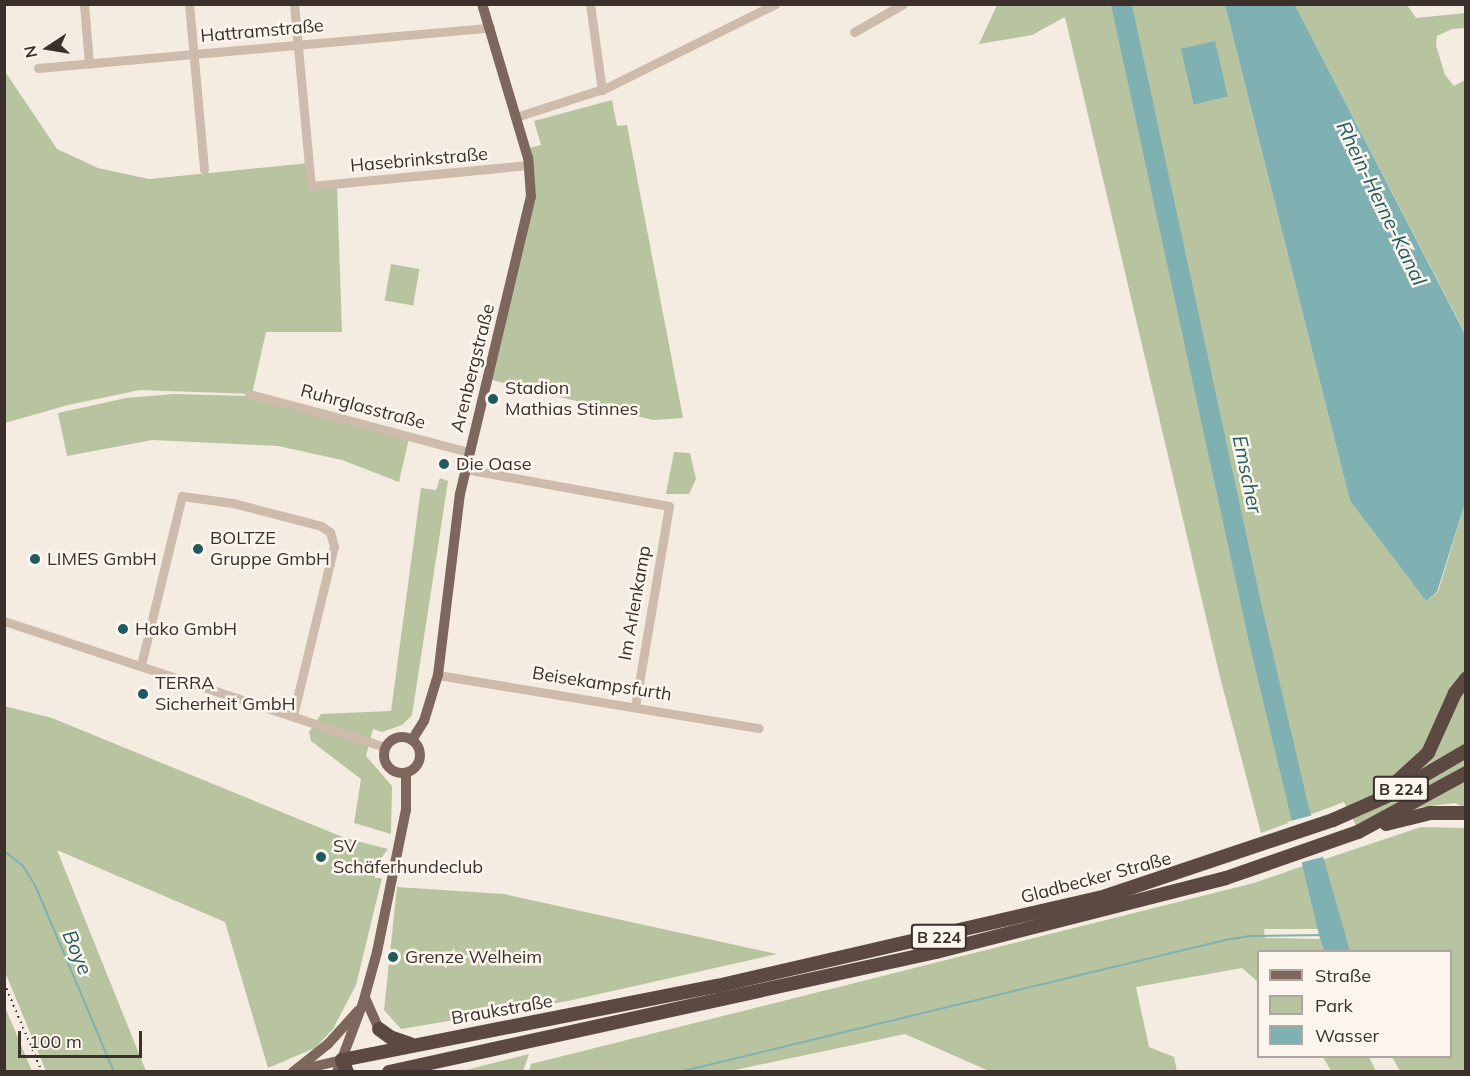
<!DOCTYPE html>
<html>
<head>
<meta charset="utf-8">
<style>
  body { margin:0 }
  #map { position:relative; width:1470px; height:1076px; overflow:hidden; background:#f4ebe1; font-family:Mulish,sans-serif }
  div>[style] { position:absolute }
  .green>* { inset:0; background:#b8c4a0; transform-origin:0 0 }
  .water>* { inset:0; background:#7fb0b2; transform-origin:0 0 }
  .pier>* { inset:0; background:#f4ebe1; transform-origin:0 0 }
  .stream>* { height:2px; margin:-1px; padding:0 1px; transform-origin:1px; border-radius:1px; background:#7fb0b2 }
  .minor>* { height:9px; margin:-4.5px; padding:0 4.5px; transform-origin:4.5px; border-radius:4.5px; background:#cdbbac }
  .major>* { height:10px; margin:-5px; padding:0 5px; transform-origin:5px; border-radius:5px; background:#7d675c }
  .major>.ring { margin:-5px; padding:0; box-sizing:content-box; background:none; border:10px solid #7d675c; border-radius:50% }
  .highway>* { height:14px; margin:-7px; padding:0 7px; transform-origin:7px; border-radius:7px; background:#5c4a42 }
  .rail>* { height:2px; margin-top:-1px; transform-origin:0; background:repeating-linear-gradient(90deg,#3b302b 0 1.5px,transparent 0 6px) }
  .dots>* { width:16px; height:16px; translate:-50% -50%; box-sizing:border-box; border:3px solid #fbf5ee; border-radius:50% }
  span { translate:-50% -50%; white-space:nowrap; text-align:center; line-height:1.15; -webkit-text-stroke:5px #fbf5ee; paint-order:stroke }
  .shield-label span { padding:2px 4px; background:#fbf5ee; border:2px solid; border-radius:4px; -webkit-text-stroke-width:0 }
  .shield-label { font-size:16px; color:#3b302b; font-weight:700 }
  .street-label { font-size:18px; color:#3b302b }
  .poi-label { font-size:18px; color:#3b302b }
  .left { translate:0 -50%; text-align:left }
  .water-label { font-size:20px; color:#1f5a5e; font-style:italic }
  .frame { position:absolute; inset:0; border:6px solid #3b302b; pointer-events:none }
  .legend { position:absolute; left:1257px; top:950px; width:195px; height:108px; box-sizing:border-box; background:#fbf5ee; border:2px solid #aea6a0; margin:0; padding:8px 10px; list-style:none; font-size:18px; color:#3b302b }
  .legend li { display:flex; align-items:center; gap:12px; height:30px }
  .legend b { width:30px; border:2px solid #aea6a0 }
  .north { position:absolute; left:18px; top:18px; width:60px; height:60px; -webkit-text-stroke:4px #fbf5ee; paint-order:stroke; rotate:258deg; font-size:16px; font-weight:700; line-height:24px; text-align:center; color:#3b302b }
  .north::after { content:''; display:block; margin:auto; width:21px; height:27px; background:#3b302b; clip-path:polygon(50% 0,100% 100%,50% 72%,0 100%) }
  .scale { position:absolute; left:18px; top:1031px; width:124px; height:27px; box-sizing:border-box; border:3px solid #3b302b; border-top:0; padding-left:8px; font-size:18px; line-height:21px; white-space:nowrap; color:#3b302b; -webkit-text-stroke:4px #fbf5ee; paint-order:stroke }
</style>
</head>
<body>
<div id="map">
  <div class="green">
    <div style="clip-path:polygon(997px 5px,1225px 5px,1350px 501px,1426px 601px,1438px 592px,1465px 503px,1465px 808px,1455px 803px,1422px 807px,1358px 829px,1344px 802px,1261px 833px,1220px 677px,1065px 17px,1032px 35px,979px 44px)"></div>
    <div style="clip-path:polygon(1295px 5px,1407px 5px,1416px 18px,1465px 13px,1465px 28px,1452px 29px,1437px 36px,1436px 45px,1445px 75px,1454px 86px,1465px 80px,1465px 333px)"></div>
    <div style="clip-path:polygon(4px 70px,57px 149px,98px 168px,149px 179px,309px 163px,310px 187px,337px 185px,342px 332px,266px 332px,252px 394px,140px 390px,68px 405px,5px 423px)"></div>
    <div style="clip-path:polygon(612px 100px,617px 126px,627px 125px,683px 418px,653px 420px,488px 379px,530px 208px,525px 149px,541px 145px,534px 121px)"></div>
    <div style="left:391px;top:264px;width:29px;height:37px;rotate:10deg"></div>
    <div style="clip-path:polygon(174px 394px,249px 396px,409px 438px,399px 482px,342px 460px,278px 446px,152px 440px,67px 456px,58px 413px,126px 398px)"></div>
    <div style="clip-path:polygon(674px 452px,690px 453px,696px 479px,689px 494px,666px 494px)"></div>
    <div style="clip-path:polygon(440px 478px,448px 481px,412px 715px,402px 725px,382px 732px,373px 729px,366px 756px,392px 786px,391px 834px,354px 823px,361px 779px,311px 741px,309px 732px,321px 714px,391px 711px,421px 488px,436px 490px)"></div>
    <div style="clip-path:polygon(4px 706px,52px 718px,345px 838px,388px 849px,376px 865px,375px 878px,382px 878px,356px 985px,333px 1029px,315px 1048px,268px 1068px,225px 922px,57px 850px,146px 1071px,46px 1071px,5px 972px)"></div>
    <div style="clip-path:polygon(1421px 827px,1465px 828px,1465px 1071px,1400px 1071px,1392px 1057px,1450px 1056px,1450px 952px,1350px 951px,1322px 860px)"></div>
    <div style="clip-path:polygon(1303px 866px,1320px 929px,1264px 929px,1265px 938px,1320px 939px,1324px 951px,1258px 952px,1258px 982px,1242px 968px,1136px 987px,1149px 1047px,1174px 1057px,1177px 1071px,989px 1071px,905px 1034px,730px 1071px,529px 1072px,531px 1064px,1254px 883px)"></div>
    <div style="clip-path:polygon(397px 887px,504px 894px,777px 954px,568px 1001px,401px 1029px,384px 1010px)"></div>
    <div style="clip-path:polygon(4px 1007px,5px 1007px,32px 1071px,5px 1071px)"></div>
    <div style="clip-path:polygon(529px 1054px,523px 1071px,462px 1071px)"></div>
    <div style="clip-path:polygon(1323px 1057px,1369px 1057px,1376px 1071px,1331px 1071px)"></div>
  </div>
  <div class="water">
    <div style="clip-path:polygon(1111px 5px,1132px 5px,1261px 603px,1308px 804px,1350px 951px,1324px 951px,1320px 939px,1249px 642px)"></div>
    <div style="clip-path:polygon(1225px 5px,1295px 5px,1465px 334px,1465px 503px,1437px 592px,1426px 601px,1350px 501px)"></div>
    <div style="left:1215px;top:41px;width:57px;height:35px;rotate:77deg"></div>
  </div>
  <div class="pier">
    <div style="left:1313px;top:815px;width:43px;height:26px;rotate:75deg"></div>
  </div>
  <div class="stream">
    <div style="left:4px;top:851px;width:24px;rotate:38deg"></div>
    <div style="left:23px;top:866px;width:22px;rotate:58deg"></div>
    <div style="left:35px;top:885px;width:203px;rotate:67.1deg"></div>
    <div style="left:679px;top:1072px;width:562px;rotate:-13.59deg"></div>
    <div style="left:1225px;top:940px;width:24px;rotate:-9deg"></div>
    <div style="left:1249px;top:936px;width:74px;rotate:-0.8deg"></div>
  </div>
  <div class="minor">
    <div style="left:84px;top:4px;width:60px;rotate:85.2deg"></div>
    <div style="left:189px;top:4px;width:166px;rotate:84.8deg"></div>
    <div style="left:294px;top:4px;width:183px;rotate:84.7deg"></div>
    <div style="left:311px;top:186px;width:219px;rotate:-5.5deg"></div>
    <div style="left:590px;top:4px;width:87px;rotate:82.1deg"></div>
    <div style="left:854px;top:32px;width:56px;rotate:-29.7deg"></div>
    <div style="left:38px;top:68px;width:454px;rotate:-5.1deg"></div>
    <div style="left:516px;top:117px;width:95px;rotate:-17.9deg"></div>
    <div style="left:606px;top:88px;width:189px;rotate:-26.4deg"></div>
    <div style="left:249px;top:394px;width:228px;rotate:14.8deg"></div>
    <div style="left:465px;top:469px;width:207px;rotate:10.3deg"></div>
    <div style="left:669px;top:506px;width:203px;rotate:99.6deg"></div>
    <div style="left:4px;top:621px;width:401px;rotate:18.3deg"></div>
    <div style="left:141px;top:665px;width:174px;rotate:-76.4deg"></div>
    <div style="left:182px;top:496px;width:51px;rotate:7.8deg"></div>
    <div style="left:233px;top:503px;width:91px;rotate:14.6deg"></div>
    <div style="left:321px;top:526px;width:11px;rotate:34deg"></div>
    <div style="left:330px;top:532px;width:15px;rotate:74deg"></div>
    <div style="left:334px;top:546px;width:175px;rotate:103.6deg"></div>
    <div style="left:438px;top:675px;width:325px;rotate:9.4deg"></div>
  </div>
  <div class="major">
    <div class="ring" style="left:384px;top:737px;width:26px;height:26px"></div>
    <div style="left:412px;top:740px;width:22px;rotate:-58deg"></div>
    <div style="left:424px;top:721px;width:48px;rotate:-73.1deg"></div>
    <div style="left:438px;top:675px;width:182px;rotate:-83.1deg"></div>
    <div style="left:460px;top:494px;width:305px;rotate:-76.6deg"></div>
    <div style="left:531px;top:197px;width:39px;rotate:-94deg"></div>
    <div style="left:528px;top:158px;width:161px;rotate:-106.6deg"></div>
    <div style="left:366px;top:1000px;width:32px;rotate:66deg"></div>
    <div style="left:299px;top:1070px;width:44px;rotate:-13.1deg"></div>
    <div style="left:293px;top:1072px;width:45px;rotate:-38.7deg"></div>
    <div style="left:328px;top:1044px;width:45px;rotate:-47.7deg"></div>
    <div style="left:337px;top:1072px;width:74px;rotate:-69.4deg"></div>
    <div style="left:363px;top:1003px;width:53px;rotate:-74.6deg"></div>
    <div style="left:377px;top:952px;width:145px;rotate:-78.5deg"></div>
    <div style="left:406px;top:810px;width:37px;rotate:-90deg"></div>
  </div>
  <div class="highway">
    <div style="left:1392px;top:786px;width:49px;rotate:-42.5deg"></div>
    <div style="left:1428px;top:753px;width:66px;rotate:-65.8deg"></div>
    <div style="left:1455px;top:693px;width:18px;rotate:-52deg"></div>
    <div style="left:1386px;top:824px;width:45px;rotate:-14deg"></div>
    <div style="left:1430px;top:813px;width:36px"></div>
    <div style="left:379px;top:1029px;width:14px;rotate:36deg"></div>
    <div style="left:390px;top:1037px;width:21px;rotate:19deg"></div>
    <div style="left:347px;top:1072px;width:13px;rotate:-113deg"></div>
    <div style="left:342px;top:1060px;width:382px;rotate:-11.2deg"></div>
    <div style="left:717px;top:986px;width:399px;rotate:-13deg"></div>
    <div style="left:1106px;top:896px;width:239px;rotate:-18.5deg"></div>
    <div style="left:1333px;top:820px;width:67px;rotate:-23.9deg"></div>
    <div style="left:1394px;top:793px;width:83px;rotate:-30.3deg"></div>
    <div style="left:389px;top:1072px;width:560px;rotate:-12.37deg"></div>
    <div style="left:936px;top:952px;width:299px;rotate:-14.3deg"></div>
    <div style="left:1226px;top:878px;width:140px;rotate:-19.2deg"></div>
    <div style="left:1358px;top:832px;width:123px;rotate:-28.6deg"></div>
  </div>
  <div class="rail">
    <div style="left:4px;top:983px;width:97px;rotate:66.9deg"></div>
  </div>
  <div class="dots">
    <div style="left:493px;top:399px;background:#1f5a5e"></div>
    <div style="left:444px;top:464px;background:#1f5a5e"></div>
    <div style="left:198px;top:549px;background:#1f5a5e"></div>
    <div style="left:35px;top:559px;background:#1f5a5e"></div>
    <div style="left:123px;top:629px;background:#1f5a5e"></div>
    <div style="left:143px;top:694px;background:#1f5a5e"></div>
    <div style="left:321px;top:857px;background:#1f5a5e"></div>
    <div style="left:393px;top:957px;background:#1f5a5e"></div>
  </div>
  <div class="shield-label">
    <span style="left:1401px;top:789px">B 224</span>
    <span style="left:939px;top:937px">B 224</span>
  </div>
  <div class="street-label">
    <span style="left:262px;top:31px;rotate:-5deg">Hattramstraße</span>
    <span style="left:419px;top:160px;rotate:-5deg">Hasebrinkstraße</span>
    <span style="left:473px;top:368px;rotate:-76deg">Arenbergstraße</span>
    <span style="left:363px;top:407px;rotate:15deg">Ruhrglasstraße</span>
    <span style="left:635px;top:603px;rotate:-80deg">Im Arlenkamp</span>
    <span style="left:602px;top:684px;rotate:9deg">Beisekampsfurth</span>
    <span style="left:1096px;top:878px;rotate:-15deg">Gladbecker Straße</span>
    <span style="left:502px;top:1010px;rotate:-10deg">Braukstraße</span>
  </div>
  <div class="poi-label">
    <span class="left" style="left:505px;top:399px">Stadion<br>Mathias Stinnes</span>
    <span class="left" style="left:456px;top:464px">Die Oase</span>
    <span class="left" style="left:210px;top:549px">BOLTZE<br>Gruppe GmbH</span>
    <span class="left" style="left:47px;top:559px">LIMES GmbH</span>
    <span class="left" style="left:135px;top:629px">Hako GmbH</span>
    <span class="left" style="left:155px;top:694px">TERRA<br>Sicherheit GmbH</span>
    <span class="left" style="left:333px;top:857px">SV<br>Schäferhundeclub</span>
    <span class="left" style="left:405px;top:957px">Grenze Welheim</span>
  </div>
  <div class="water-label">
    <span style="left:1382px;top:203px;rotate:64deg">Rhein-Herne-Kanal</span>
    <span style="left:1248px;top:474px;rotate:78deg">Emscher</span>
    <span style="left:78px;top:952px;rotate:67deg">Boye</span>
  </div>
  <div class="frame"></div>
  <ul class="legend">
  <li><b style="height:8px;background:#7d675c"></b>Straße</li>
  <li><b style="height:16px;background:#b8c4a0"></b>Park</li>
  <li><b style="height:16px;background:#7fb0b2"></b>Wasser</li>
  </ul>
  <div class="north">N</div>
  <div class="scale">100 m</div>
</div>
</body>
</html>
